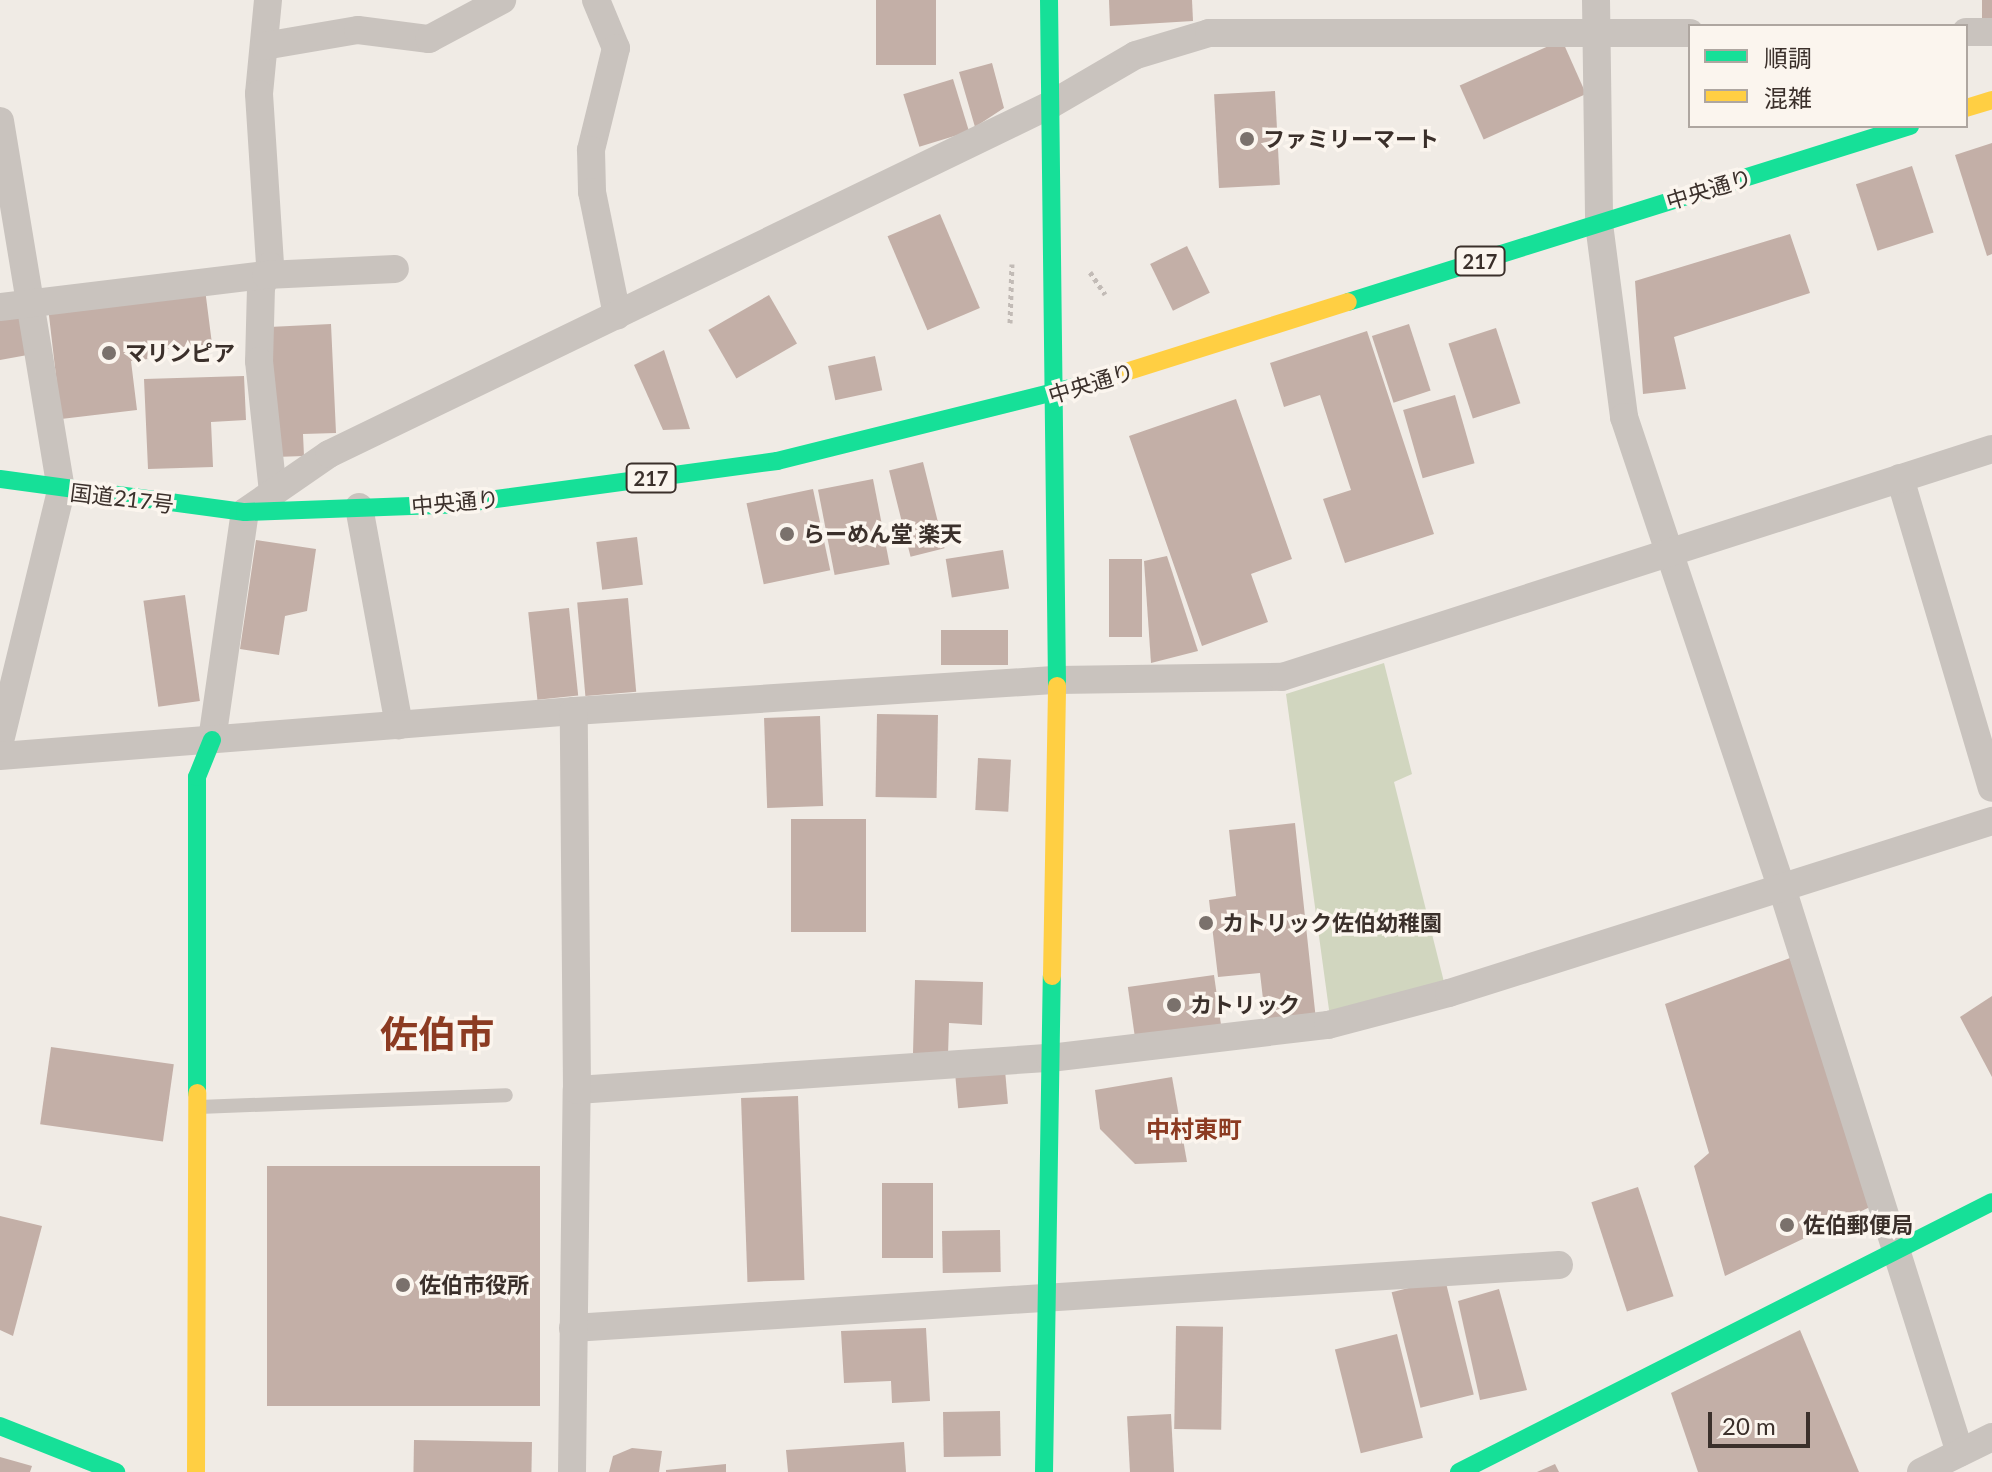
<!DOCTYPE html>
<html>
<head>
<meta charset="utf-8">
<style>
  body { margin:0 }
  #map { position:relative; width:1992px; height:1472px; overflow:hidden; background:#f0ebe5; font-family:Lato,"Noto Sans JP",sans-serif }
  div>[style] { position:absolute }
  .green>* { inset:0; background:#d1d6bf }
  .building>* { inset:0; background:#c3afa7; transform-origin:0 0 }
  .path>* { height:5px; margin-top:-2.5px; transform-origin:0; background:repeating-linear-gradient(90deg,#c2bbb6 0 4px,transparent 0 8px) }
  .lane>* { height:14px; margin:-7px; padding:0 7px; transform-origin:7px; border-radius:7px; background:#c9c3be }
  .street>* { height:28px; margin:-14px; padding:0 14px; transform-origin:14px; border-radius:14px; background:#c9c3be }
  .fast>* { height:18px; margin:-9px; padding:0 9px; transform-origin:9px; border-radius:9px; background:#16e098 }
  .slow>* { height:18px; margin:-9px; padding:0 9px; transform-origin:9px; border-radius:9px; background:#ffcf43 }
  .dots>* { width:22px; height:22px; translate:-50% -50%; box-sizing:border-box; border:4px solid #fbf5ee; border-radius:50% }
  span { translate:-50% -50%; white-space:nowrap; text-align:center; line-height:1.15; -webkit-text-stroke:7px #fbf5ee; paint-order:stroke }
  .shield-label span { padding:2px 6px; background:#fbf5ee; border:2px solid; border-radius:6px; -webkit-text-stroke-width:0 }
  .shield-label { font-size:20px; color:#3b302b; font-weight:700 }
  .poi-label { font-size:22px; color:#3b302b; font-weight:700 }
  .left { translate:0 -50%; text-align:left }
  .street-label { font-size:22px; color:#3b302b }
  .neighbourhood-label { font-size:24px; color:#8c3b22; font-weight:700 }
  .town-label { font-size:38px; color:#8c3b22; font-weight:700 }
  .legend { position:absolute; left:1688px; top:24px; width:280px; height:104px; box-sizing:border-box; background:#fbf5ee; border:2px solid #aea6a0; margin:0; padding:10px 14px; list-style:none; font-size:24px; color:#3b302b }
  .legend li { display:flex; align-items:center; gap:16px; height:40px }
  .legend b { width:40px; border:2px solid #aea6a0 }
  .scale { position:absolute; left:1708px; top:1412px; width:102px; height:36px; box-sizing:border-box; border:4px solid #3b302b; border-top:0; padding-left:10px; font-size:24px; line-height:28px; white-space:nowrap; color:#3b302b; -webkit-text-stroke:6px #fbf5ee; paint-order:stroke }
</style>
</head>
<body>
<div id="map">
  <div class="green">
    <div style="clip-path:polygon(1384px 663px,1412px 774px,1394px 782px,1445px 986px,1330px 1017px,1286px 694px)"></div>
  </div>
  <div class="building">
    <div style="left:876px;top:0;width:60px;height:65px"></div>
    <div style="clip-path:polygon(1109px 0,1192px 0,1193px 21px,1110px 26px)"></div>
    <div style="left:1982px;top:0;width:10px;height:20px"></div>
    <div style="left:1562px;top:40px;width:59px;height:112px;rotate:66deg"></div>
    <div style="clip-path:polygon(992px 63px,1004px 108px,975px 127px,959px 72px)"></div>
    <div style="left:953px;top:79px;width:55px;height:52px;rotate:73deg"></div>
    <div style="left:1275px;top:91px;width:94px;height:61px;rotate:87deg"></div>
    <div style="clip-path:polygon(1992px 143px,1992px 254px,1987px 256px,1955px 155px)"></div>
    <div style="left:1912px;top:166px;width:70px;height:59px;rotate:72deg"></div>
    <div style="left:940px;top:214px;width:102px;height:57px;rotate:67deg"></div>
    <div style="clip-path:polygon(1790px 234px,1810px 293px,1674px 337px,1686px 389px,1643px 394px,1635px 281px)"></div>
    <div style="left:1187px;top:246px;width:52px;height:41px;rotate:64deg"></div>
    <div style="clip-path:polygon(205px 289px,212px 344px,164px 349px,165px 357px,131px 361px,137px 410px,61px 419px,48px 307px)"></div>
    <div style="left:769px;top:295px;width:56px;height:70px;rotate:60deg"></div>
    <div style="clip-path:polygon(26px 315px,33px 354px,0 360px,0 319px)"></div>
    <div style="clip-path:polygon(331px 324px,336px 433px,303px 434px,304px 456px,275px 457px,269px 327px)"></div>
    <div style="left:1409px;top:324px;width:70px;height:39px;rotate:72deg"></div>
    <div style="left:1496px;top:328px;width:79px;height:50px;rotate:72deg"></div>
    <div style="clip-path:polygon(1367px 331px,1434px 534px,1345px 563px,1323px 499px,1351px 490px,1320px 395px,1284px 407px,1270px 363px)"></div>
    <div style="clip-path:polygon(664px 350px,690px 429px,663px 430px,634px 365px)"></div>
    <div style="left:875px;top:356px;width:35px;height:48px;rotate:78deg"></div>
    <div style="clip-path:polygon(244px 376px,246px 420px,211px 422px,213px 467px,148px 469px,144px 379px)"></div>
    <div style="left:1455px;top:395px;width:71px;height:54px;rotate:74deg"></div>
    <div style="clip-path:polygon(1236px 399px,1292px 559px,1251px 574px,1268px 622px,1202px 646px,1129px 436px)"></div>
    <div style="left:923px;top:462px;width:89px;height:35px;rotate:76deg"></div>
    <div style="left:873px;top:479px;width:87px;height:56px;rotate:79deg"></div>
    <div style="left:813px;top:489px;width:83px;height:68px;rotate:78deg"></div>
    <div style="left:637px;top:537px;width:48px;height:41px;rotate:83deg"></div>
    <div style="clip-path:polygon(256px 540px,316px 549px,307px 611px,285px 616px,279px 655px,240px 649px)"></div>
    <div style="left:1003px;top:550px;width:39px;height:58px;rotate:81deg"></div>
    <div style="clip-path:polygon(1167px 556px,1198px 651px,1151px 663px,1144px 561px)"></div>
    <div style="left:1109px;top:559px;width:33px;height:78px"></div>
    <div style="left:185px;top:595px;width:107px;height:42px;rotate:82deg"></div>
    <div style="left:628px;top:598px;width:94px;height:51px;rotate:85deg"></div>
    <div style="left:569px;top:608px;width:88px;height:41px;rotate:84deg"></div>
    <div style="left:1008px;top:630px;width:35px;height:67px;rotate:90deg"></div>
    <div style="left:877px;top:714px;width:61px;height:83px;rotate:1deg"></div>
    <div style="left:820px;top:716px;width:90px;height:56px;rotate:88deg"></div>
    <div style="left:978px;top:758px;width:33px;height:52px;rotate:3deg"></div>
    <div style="left:791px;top:819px;width:75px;height:113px"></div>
    <div style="clip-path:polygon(1295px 823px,1316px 1020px,1266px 1025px,1260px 973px,1218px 977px,1209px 900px,1236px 896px,1229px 830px)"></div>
    <div style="clip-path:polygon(1790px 958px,1870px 1207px,1725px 1276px,1694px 1166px,1709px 1153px,1665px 1004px)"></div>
    <div style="left:1214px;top:975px;width:50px;height:87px;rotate:82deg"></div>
    <div style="clip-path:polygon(915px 980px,983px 982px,982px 1025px,949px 1023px,948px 1055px,913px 1053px)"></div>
    <div style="clip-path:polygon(1992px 996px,1992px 1077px,1960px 1017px)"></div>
    <div style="left:51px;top:1047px;width:124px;height:78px;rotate:8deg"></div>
    <div style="left:1005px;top:1070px;width:34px;height:50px;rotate:85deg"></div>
    <div style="clip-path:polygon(1172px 1077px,1187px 1162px,1135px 1164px,1100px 1129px,1095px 1090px)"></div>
    <div style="left:798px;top:1096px;width:184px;height:57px;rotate:88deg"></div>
    <div style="left:540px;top:1166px;width:240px;height:273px;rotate:90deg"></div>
    <div style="left:882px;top:1183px;width:51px;height:75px"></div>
    <div style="left:1638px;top:1187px;width:115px;height:49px;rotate:72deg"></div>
    <div style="clip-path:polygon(0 1216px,42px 1226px,13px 1336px,0 1330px)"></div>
    <div style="left:1000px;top:1230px;width:42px;height:58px;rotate:89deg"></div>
    <div style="left:1445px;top:1279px;width:119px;height:55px;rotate:76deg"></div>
    <div style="clip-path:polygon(1499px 1289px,1527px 1390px,1480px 1400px,1458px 1301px)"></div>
    <div style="left:1176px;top:1326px;width:47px;height:103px;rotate:1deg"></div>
    <div style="clip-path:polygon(926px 1328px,930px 1401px,892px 1403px,891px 1381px,844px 1383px,841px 1331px)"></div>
    <div style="clip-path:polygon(1800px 1330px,1859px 1472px,1698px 1472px,1671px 1393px)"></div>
    <div style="left:1397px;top:1334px;width:107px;height:64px;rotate:76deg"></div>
    <div style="left:1000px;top:1411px;width:45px;height:57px;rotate:89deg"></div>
    <div style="left:1171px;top:1414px;width:58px;height:44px;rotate:87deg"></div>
    <div style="left:414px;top:1440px;width:118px;height:32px;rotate:1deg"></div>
    <div style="clip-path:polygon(904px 1442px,906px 1472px,788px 1472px,786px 1450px)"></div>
    <div style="clip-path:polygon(632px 1448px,662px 1451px,659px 1472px,609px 1472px,613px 1456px)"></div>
    <div style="clip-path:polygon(0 1457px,32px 1466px,30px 1472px,0 1472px)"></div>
    <div style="clip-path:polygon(726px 1464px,726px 1472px,666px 1472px,666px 1470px)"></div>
    <div style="clip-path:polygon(1555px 1464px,1559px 1472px,1537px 1472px)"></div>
  </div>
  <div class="path">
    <div style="left:1090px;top:272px;width:27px;rotate:56deg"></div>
    <div style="left:1010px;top:323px;width:59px;rotate:-88.1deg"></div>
  </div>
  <div class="lane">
    <div style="left:199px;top:1107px;width:307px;rotate:-2.2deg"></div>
  </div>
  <div class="street">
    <div style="left:268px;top:0;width:94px;rotate:95.5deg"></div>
    <div style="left:259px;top:94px;width:172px;rotate:86.3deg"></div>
    <div style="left:270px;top:266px;width:23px;rotate:113deg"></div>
    <div style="left:261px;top:287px;width:74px;rotate:91.5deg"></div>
    <div style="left:259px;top:361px;width:133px;rotate:83.9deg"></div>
    <div style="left:596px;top:0;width:52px;rotate:67.4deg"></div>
    <div style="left:616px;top:48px;width:105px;rotate:103.8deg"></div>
    <div style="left:591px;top:150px;width:42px;rotate:88.6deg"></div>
    <div style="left:592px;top:192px;width:126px;rotate:78.5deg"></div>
    <div style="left:1596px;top:0;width:224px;rotate:89.2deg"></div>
    <div style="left:1599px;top:224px;width:195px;rotate:82.6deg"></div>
    <div style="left:1624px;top:417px;width:497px;rotate:71.5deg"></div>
    <div style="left:1782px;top:888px;width:592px;rotate:72.51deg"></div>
    <div style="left:1966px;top:32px;width:26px"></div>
    <div style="left:264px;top:46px;width:95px;rotate:-9.7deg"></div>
    <div style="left:358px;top:30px;width:72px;rotate:7.2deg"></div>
    <div style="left:429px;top:39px;width:83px;rotate:-28.1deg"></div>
    <div style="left:0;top:121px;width:375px;rotate:80.6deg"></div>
    <div style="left:61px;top:491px;width:258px;rotate:103.7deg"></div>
    <div style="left:0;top:307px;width:268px;rotate:-6.9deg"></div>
    <div style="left:266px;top:275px;width:129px;rotate:-2.7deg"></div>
    <div style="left:1900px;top:478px;width:323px;rotate:73.5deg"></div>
    <div style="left:359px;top:507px;width:222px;rotate:79.6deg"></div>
    <div style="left:212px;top:740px;width:230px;rotate:-81.8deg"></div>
    <div style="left:245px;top:512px;width:102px;rotate:-34.6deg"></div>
    <div style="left:329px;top:454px;width:801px;rotate:-25.83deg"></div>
    <div style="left:1050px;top:105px;width:99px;rotate:-30.2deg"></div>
    <div style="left:1136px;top:55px;width:76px;rotate:-16.8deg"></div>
    <div style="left:1209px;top:33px;width:481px"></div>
    <div style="left:0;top:756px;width:576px;rotate:-4.48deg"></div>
    <div style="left:574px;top:711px;width:484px;rotate:-3.7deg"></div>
    <div style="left:1057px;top:680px;width:225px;rotate:-0.8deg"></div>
    <div style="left:1282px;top:677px;width:746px;rotate:-17.8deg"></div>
    <div style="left:577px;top:1090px;width:474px;rotate:-3.9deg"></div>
    <div style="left:1050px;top:1058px;width:280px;rotate:-6.8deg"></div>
    <div style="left:1328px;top:1025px;width:125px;rotate:-14.8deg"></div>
    <div style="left:1449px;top:993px;width:570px;rotate:-17.58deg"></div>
    <div style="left:573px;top:1328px;width:988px;rotate:-3.66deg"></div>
    <div style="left:572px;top:1472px;width:382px;rotate:-89.3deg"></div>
    <div style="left:577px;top:1090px;width:379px;rotate:-90.5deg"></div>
    <div style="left:1921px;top:1472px;width:79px;rotate:-26.2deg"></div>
  </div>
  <div class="fast">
    <div style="left:1049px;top:0;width:686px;rotate:89.33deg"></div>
    <div style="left:1348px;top:302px;width:589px;rotate:-17.39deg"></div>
    <div style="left:0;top:479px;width:247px;rotate:7.7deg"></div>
    <div style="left:245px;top:512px;width:214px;rotate:-2.1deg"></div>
    <div style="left:459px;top:504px;width:321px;rotate:-7.7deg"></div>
    <div style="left:777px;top:461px;width:327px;rotate:-14deg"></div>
    <div style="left:197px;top:1093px;width:316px;rotate:-90deg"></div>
    <div style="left:197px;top:777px;width:40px;rotate:-68deg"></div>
    <div style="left:0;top:1426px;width:125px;rotate:21.6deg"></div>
    <div style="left:1044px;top:1472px;width:496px;rotate:-89.1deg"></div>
    <div style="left:1459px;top:1472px;width:597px;rotate:-26.87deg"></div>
  </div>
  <div class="slow">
    <div style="left:1966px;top:108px;width:27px;rotate:-17deg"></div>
    <div style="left:1094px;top:382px;width:266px;rotate:-17.5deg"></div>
    <div style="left:1052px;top:976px;width:290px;rotate:-89deg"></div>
    <div style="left:196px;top:1472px;width:379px;rotate:-89.8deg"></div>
  </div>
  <div class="dots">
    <div style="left:1247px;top:139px;background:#7a716c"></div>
    <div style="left:109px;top:353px;background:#7a716c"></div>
    <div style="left:787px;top:534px;background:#7a716c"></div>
    <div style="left:1206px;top:923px;background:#7a716c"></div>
    <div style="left:1174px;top:1005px;background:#7a716c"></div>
    <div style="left:1787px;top:1225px;background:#7a716c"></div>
    <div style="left:403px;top:1285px;background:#7a716c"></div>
  </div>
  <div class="shield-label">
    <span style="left:1480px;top:261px">217</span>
    <span style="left:651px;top:478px">217</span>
  </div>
  <div class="poi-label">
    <span class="left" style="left:1263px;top:139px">ファミリーマート</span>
    <span class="left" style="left:125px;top:353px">マリンピア</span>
    <span class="left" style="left:803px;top:534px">らーめん堂 楽天</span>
    <span class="left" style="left:1222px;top:923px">カトリック佐伯幼稚園</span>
    <span class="left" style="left:1190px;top:1005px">カトリック</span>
    <span class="left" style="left:1803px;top:1225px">佐伯郵便局</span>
    <span class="left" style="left:419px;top:1285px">佐伯市役所</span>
  </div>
  <div class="street-label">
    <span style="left:1709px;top:189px;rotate:-17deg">中央通り</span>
    <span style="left:1091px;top:383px;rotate:-17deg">中央通り</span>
    <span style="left:122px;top:498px;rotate:7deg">国道217号</span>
    <span style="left:455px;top:502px;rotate:-5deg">中央通り</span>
  </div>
  <div class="neighbourhood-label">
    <span style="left:1194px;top:1129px">中村東町</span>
  </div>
  <div class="town-label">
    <span style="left:437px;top:1034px">佐伯市</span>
  </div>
  <ul class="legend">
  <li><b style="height:10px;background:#16e098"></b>順調</li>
  <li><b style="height:10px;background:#ffcf43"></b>混雑</li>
  </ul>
  <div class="scale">20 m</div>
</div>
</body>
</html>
